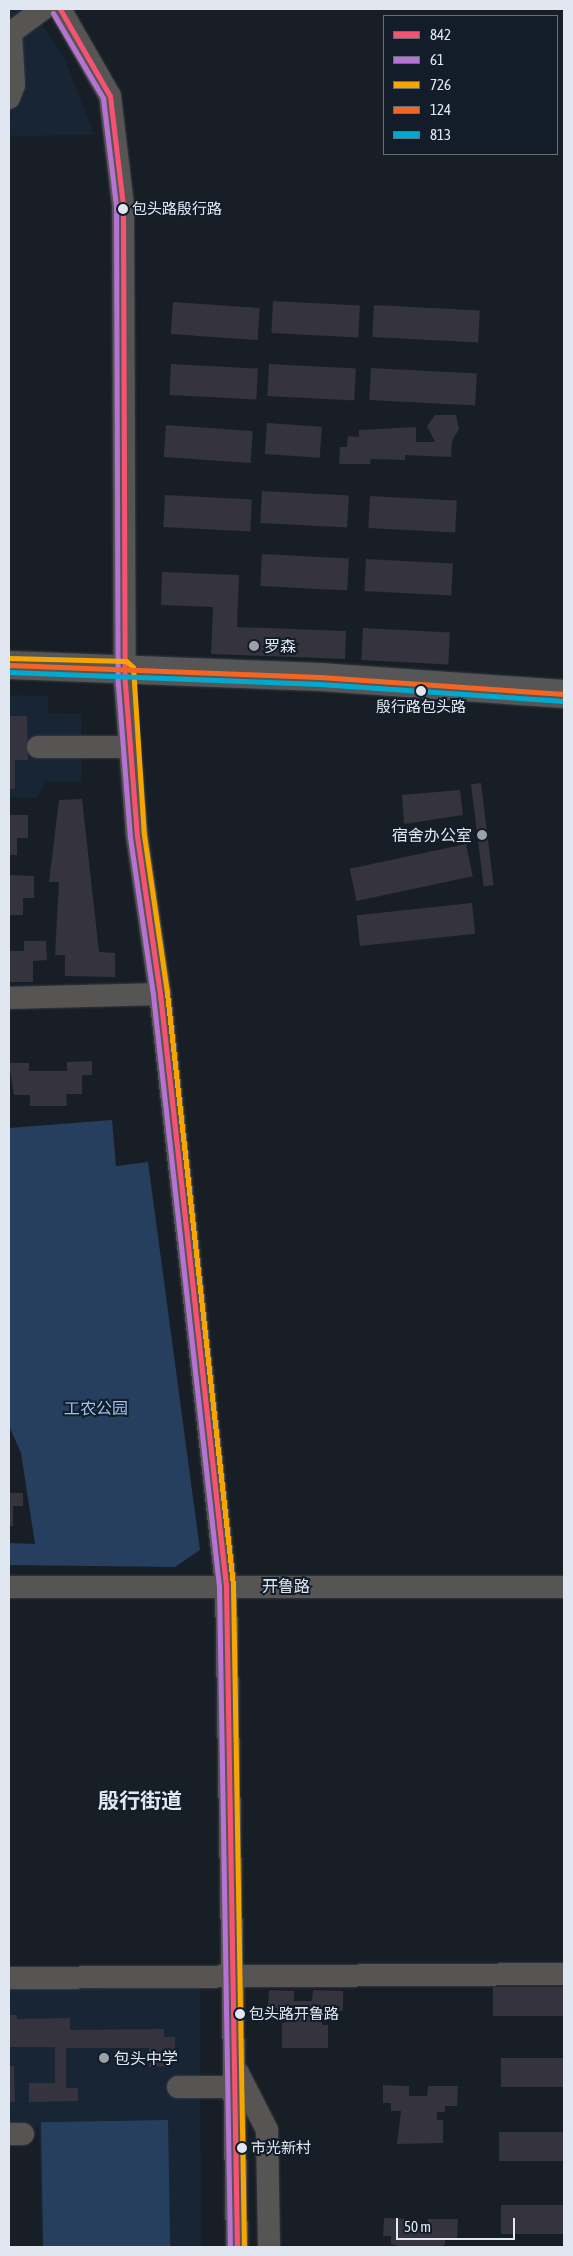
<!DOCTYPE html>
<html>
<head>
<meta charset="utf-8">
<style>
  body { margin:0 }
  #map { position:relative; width:573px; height:2256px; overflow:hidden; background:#181e25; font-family:"Asap Condensed","Noto Sans SC",sans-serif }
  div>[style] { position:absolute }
  .built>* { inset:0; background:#182535 }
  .green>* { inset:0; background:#263f5e; transform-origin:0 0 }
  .building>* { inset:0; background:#35333e; transform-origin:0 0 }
  .roads { filter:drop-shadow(0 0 1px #353a41) drop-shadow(0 0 1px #353a41) }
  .minor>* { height:22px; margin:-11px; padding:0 11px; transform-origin:11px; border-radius:11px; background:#565554 }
  .major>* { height:28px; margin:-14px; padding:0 14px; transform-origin:14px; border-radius:14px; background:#565657 }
  .bus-1>* { height:5px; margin:-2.5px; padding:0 2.5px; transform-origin:2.5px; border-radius:2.5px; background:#f65372 }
  .bus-2>* { height:5px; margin:-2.5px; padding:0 2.5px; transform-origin:2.5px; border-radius:2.5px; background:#b673d3 }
  .bus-3>* { height:5px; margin:-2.5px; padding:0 2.5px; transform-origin:2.5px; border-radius:2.5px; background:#f7a600 }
  .bus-4>* { height:5px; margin:-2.5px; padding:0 2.5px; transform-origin:2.5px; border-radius:2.5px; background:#f26522 }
  .bus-5>* { height:5px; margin:-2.5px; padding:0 2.5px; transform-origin:2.5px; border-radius:2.5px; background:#00a9ce }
  .dots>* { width:14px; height:14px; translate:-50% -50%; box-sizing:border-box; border:2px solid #131d2a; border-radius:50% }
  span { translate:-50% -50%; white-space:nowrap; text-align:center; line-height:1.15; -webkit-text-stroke:4px #131d2a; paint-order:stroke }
  .bus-label { font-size:15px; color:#e0e7f0 }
  .left { translate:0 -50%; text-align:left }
  .poi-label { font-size:16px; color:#e0e7f0 }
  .right { translate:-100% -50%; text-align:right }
  .park-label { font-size:16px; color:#9cc3f4 }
  .street-label { font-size:16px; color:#e0e7f0 }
  .district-label { font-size:21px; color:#e0e7f0; font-weight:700 }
  .frame { position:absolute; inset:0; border:10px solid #e0e7f0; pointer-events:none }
  .legend { position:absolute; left:383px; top:15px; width:175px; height:140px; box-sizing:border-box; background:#131d2a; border:1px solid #656e79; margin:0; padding:6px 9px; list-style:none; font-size:15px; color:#e0e7f0 }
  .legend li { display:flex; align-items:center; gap:10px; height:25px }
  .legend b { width:25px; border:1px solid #656e79 }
  .scale { position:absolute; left:396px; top:2218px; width:119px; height:22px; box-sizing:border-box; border:2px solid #e0e7f0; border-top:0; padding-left:6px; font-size:15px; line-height:18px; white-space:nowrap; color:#e0e7f0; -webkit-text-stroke:4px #131d2a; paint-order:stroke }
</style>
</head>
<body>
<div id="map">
  <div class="built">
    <div style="clip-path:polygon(9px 9px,31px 9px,64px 57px,94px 135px,9px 136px)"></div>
    <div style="clip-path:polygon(9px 695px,48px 696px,48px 713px,81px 714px,81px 781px,46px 781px,37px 798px,9px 797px)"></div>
    <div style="clip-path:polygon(200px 1987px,201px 2247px,42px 2247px,39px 2127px,9px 2127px,9px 1989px)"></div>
  </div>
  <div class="green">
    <div style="clip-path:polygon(112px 1120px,116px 1166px,148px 1162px,200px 1550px,175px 1567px,9px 1565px,9px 1543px,35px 1544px,21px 1453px,9px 1426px,9px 1128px)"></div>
    <div style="left:168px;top:2120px;width:127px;height:127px;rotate:89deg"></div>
  </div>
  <div class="building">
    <div style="left:273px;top:301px;width:87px;height:32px;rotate:3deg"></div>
    <div style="left:173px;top:302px;width:87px;height:32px;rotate:4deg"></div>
    <div style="left:374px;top:305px;width:106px;height:32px;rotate:3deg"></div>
    <div style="left:171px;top:364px;width:87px;height:31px;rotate:3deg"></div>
    <div style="left:269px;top:364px;width:87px;height:32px;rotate:3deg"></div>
    <div style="left:371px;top:368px;width:106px;height:32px;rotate:3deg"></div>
    <div style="clip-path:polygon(435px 415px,456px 415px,459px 429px,452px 441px,451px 457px,405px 455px,405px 460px,371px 459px,370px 464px,339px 464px,340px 447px,347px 447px,348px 436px,359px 437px,359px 430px,416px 427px,416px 442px,435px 442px,427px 426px)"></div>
    <div style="left:267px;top:423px;width:55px;height:31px;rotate:4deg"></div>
    <div style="left:166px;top:425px;width:87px;height:32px;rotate:4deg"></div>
    <div style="left:262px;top:491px;width:87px;height:32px;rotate:3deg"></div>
    <div style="left:165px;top:495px;width:87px;height:32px;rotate:3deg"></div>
    <div style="left:370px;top:496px;width:87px;height:32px;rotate:3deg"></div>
    <div style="left:262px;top:554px;width:87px;height:32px;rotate:3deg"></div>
    <div style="left:366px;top:559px;width:87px;height:32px;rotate:3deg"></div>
    <div style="clip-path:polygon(162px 572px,239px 575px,237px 627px,346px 631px,345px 659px,211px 654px,213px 607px,161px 605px)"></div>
    <div style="left:363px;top:628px;width:87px;height:32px;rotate:3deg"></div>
    <div style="clip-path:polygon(9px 716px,27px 716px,28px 760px,15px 760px,15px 789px,9px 789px)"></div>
    <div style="left:481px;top:783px;width:103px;height:10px;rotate:83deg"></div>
    <div style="clip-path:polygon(460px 790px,463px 815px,404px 824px,402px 795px)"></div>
    <div style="clip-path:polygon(82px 799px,99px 952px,115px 953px,115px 977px,65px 976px,65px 955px,55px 955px,59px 882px,49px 882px,59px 800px)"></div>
    <div style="clip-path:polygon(9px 815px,28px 815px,28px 838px,17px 838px,17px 855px,9px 855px)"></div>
    <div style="left:466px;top:844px;width:33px;height:119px;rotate:78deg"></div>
    <div style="clip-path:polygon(9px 875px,34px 876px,34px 898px,23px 898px,23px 915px,9px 915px)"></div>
    <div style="left:472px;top:903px;width:31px;height:116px;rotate:84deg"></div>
    <div style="clip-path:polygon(24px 941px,46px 941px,47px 960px,33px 961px,33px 982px,9px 982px,9px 951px,24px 951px)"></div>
    <div style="clip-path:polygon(92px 1061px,92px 1075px,82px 1075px,82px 1094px,66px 1094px,67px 1106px,30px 1106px,30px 1095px,14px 1095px,9px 1063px,29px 1063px,29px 1071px,67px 1071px,67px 1062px)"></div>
    <div style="clip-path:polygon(9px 1493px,23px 1493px,23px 1506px,13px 1506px,13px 1526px,9px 1526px)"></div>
    <div style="left:564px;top:1987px;width:29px;height:71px;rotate:90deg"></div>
    <div style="clip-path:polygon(269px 1990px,294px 1991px,294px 2001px,312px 2001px,313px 1990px,343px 1991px,343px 2011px,330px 2010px,330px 2017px,322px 2016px,322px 2025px,328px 2025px,328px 2048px,282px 2048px,282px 2023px,286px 2022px,286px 2016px,276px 2016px,277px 2008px,268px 2007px)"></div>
    <div style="clip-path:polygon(9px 2015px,17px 2015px,17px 2019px,70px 2018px,70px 2030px,164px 2029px,164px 2037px,175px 2037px,175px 2050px,167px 2050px,168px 2066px,149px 2067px,149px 2048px,66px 2048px,66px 2088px,78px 2088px,78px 2101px,29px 2102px,29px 2083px,55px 2083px,55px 2047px,9px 2047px)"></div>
    <div style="left:564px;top:2058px;width:29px;height:63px;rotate:90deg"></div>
    <div style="clip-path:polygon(9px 2066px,14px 2066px,15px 2102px,9px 2102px)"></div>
    <div style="clip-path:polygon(383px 2085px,409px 2086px,409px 2096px,427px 2096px,428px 2086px,458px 2086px,457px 2106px,445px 2106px,445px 2112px,437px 2112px,437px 2120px,443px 2120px,443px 2143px,397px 2144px,401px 2111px,391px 2111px,391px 2103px,383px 2103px)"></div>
    <div style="left:499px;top:2132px;width:65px;height:29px"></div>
    <div style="left:501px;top:2205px;width:63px;height:29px"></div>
    <div style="clip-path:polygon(384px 2218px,409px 2219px,409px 2229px,427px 2229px,428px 2219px,458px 2219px,457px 2239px,445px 2239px,445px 2245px,437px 2247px,401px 2247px,391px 2244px,391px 2236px,383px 2236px)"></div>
  </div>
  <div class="roads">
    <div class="minor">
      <div style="left:60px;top:9px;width:100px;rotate:60.1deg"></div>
      <div style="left:110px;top:96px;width:110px;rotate:83.2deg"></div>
      <div style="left:123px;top:205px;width:479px;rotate:89.8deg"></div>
      <div style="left:125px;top:684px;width:152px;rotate:85.5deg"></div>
      <div style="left:137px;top:836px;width:160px;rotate:81.7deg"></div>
      <div style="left:160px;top:994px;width:596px;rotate:83.64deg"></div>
      <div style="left:226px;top:1586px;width:661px;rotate:89.05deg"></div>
      <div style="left:9px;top:34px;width:42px;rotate:-36.3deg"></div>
      <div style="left:9px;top:98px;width:14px;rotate:-69deg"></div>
      <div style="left:14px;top:85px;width:52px;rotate:-93.3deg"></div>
      <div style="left:38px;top:747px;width:92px"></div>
      <div style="left:9px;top:998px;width:151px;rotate:-1.5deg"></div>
      <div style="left:9px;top:1587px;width:555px"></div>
      <div style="left:9px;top:1978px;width:555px;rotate:-0.41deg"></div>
      <div style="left:238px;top:2073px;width:64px;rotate:63deg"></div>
      <div style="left:267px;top:2130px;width:117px;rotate:89deg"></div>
      <div style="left:178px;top:2087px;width:57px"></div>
      <div style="left:9px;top:2134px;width:14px"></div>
    </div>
    <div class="major">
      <div style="left:9px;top:665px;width:311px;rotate:2.2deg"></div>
      <div style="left:320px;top:677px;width:245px;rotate:4deg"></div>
    </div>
  </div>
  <div class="bus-1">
    <div style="left:60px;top:9px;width:100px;rotate:60.1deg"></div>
    <div style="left:110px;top:96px;width:110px;rotate:83.2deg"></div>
    <div style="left:123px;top:205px;width:479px;rotate:89.8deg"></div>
    <div style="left:125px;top:684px;width:152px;rotate:85.5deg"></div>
    <div style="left:137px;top:836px;width:160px;rotate:81.7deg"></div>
    <div style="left:160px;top:994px;width:596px;rotate:83.64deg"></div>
    <div style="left:226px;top:1586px;width:661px;rotate:89.05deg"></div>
  </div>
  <div class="bus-2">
    <div style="left:53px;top:13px;width:99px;rotate:59.5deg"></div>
    <div style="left:103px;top:98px;width:108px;rotate:83.1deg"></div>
    <div style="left:116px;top:205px;width:480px;rotate:89.8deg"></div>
    <div style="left:118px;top:685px;width:152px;rotate:85.5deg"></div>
    <div style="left:130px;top:837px;width:160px;rotate:81.7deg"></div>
    <div style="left:153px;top:995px;width:595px;rotate:83.63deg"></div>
    <div style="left:219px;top:1586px;width:661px;rotate:89.05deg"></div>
  </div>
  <div class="bus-3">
    <div style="left:9px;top:658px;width:117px;rotate:1.5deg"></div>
    <div style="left:126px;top:661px;width:9px;rotate:41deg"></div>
    <div style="left:133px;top:667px;width:168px;rotate:86.3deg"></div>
    <div style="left:144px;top:835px;width:160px;rotate:81.7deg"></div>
    <div style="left:167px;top:993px;width:596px;rotate:83.64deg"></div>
    <div style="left:233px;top:1585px;width:662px;rotate:89.05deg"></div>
  </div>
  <div class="bus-4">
    <div style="left:9px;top:665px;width:311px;rotate:2.2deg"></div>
    <div style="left:320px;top:677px;width:245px;rotate:4deg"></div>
  </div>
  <div class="bus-5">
    <div style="left:9px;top:672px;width:311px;rotate:2.2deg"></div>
    <div style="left:320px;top:684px;width:244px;rotate:4deg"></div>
  </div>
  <div class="dots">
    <div style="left:123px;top:209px;background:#e0e7f0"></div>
    <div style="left:254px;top:646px;background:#9aa1a9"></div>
    <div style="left:421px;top:691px;background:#e0e7f0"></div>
    <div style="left:482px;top:835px;background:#9aa1a9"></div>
    <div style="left:240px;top:2014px;background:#e0e7f0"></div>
    <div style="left:104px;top:2058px;background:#9aa1a9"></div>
    <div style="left:242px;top:2148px;background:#e0e7f0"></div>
  </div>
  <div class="bus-label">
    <span class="left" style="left:132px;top:209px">包头路殷行路</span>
    <span style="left:421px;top:707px">殷行路包头路</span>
    <span class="left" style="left:249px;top:2014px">包头路开鲁路</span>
    <span class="left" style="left:251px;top:2148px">市光新村</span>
  </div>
  <div class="poi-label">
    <span class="left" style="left:264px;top:646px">罗森</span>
    <span class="right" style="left:472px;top:835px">宿舍办公室</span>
    <span class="left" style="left:114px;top:2058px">包头中学</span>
  </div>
  <div class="park-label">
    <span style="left:96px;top:1408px">工农公园</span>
  </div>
  <div class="street-label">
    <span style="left:286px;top:1586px">开鲁路</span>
  </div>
  <div class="district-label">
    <span style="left:140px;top:1800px">殷行街道</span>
  </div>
  <div class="frame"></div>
  <ul class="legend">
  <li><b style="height:6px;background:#f65372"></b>842</li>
  <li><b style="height:6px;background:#b673d3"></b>61</li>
  <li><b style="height:6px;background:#f7a600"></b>726</li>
  <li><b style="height:6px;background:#f26522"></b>124</li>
  <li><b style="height:6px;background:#00a9ce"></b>813</li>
  </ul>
  <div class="scale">50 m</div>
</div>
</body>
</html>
